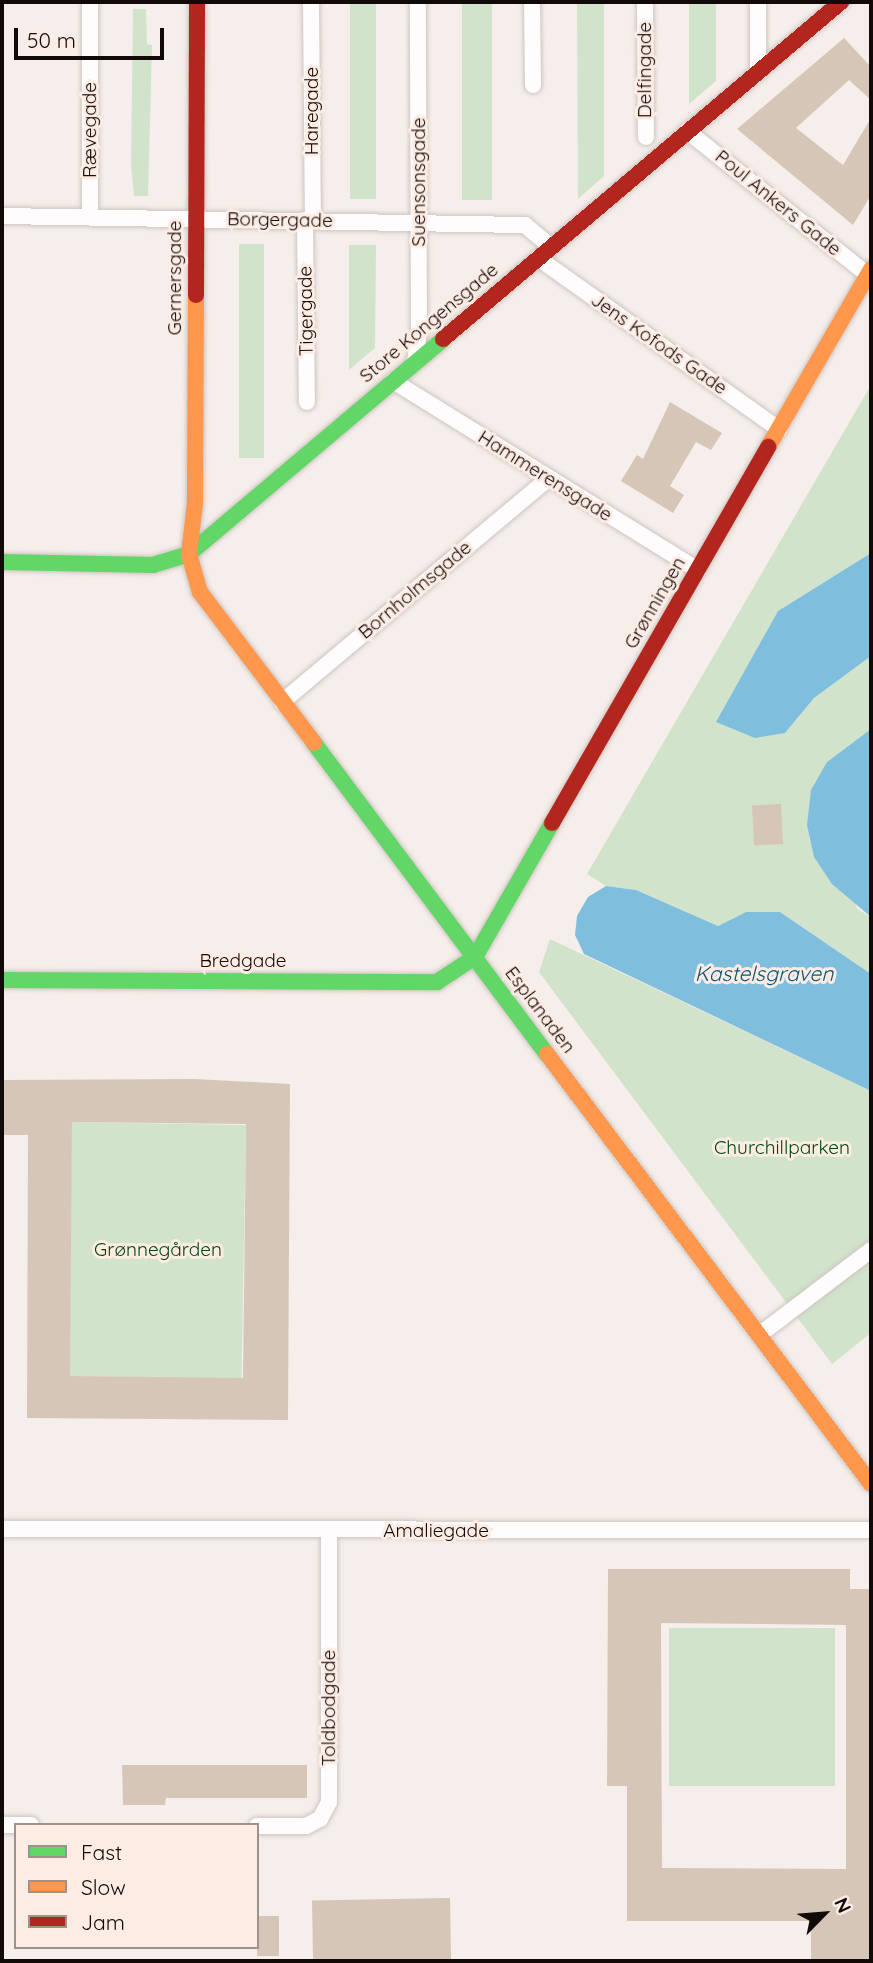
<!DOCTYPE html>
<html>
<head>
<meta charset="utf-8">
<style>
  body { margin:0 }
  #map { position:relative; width:873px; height:1963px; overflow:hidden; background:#f6eeea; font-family:Quicksand,sans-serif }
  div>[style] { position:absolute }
  .green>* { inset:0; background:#d1e3cb; transform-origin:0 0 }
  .water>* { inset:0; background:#80bede }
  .building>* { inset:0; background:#d6c6b8; transform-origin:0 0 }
  .roads { filter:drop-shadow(0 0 2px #cdc5c2) drop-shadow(0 0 2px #cdc5c2) }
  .street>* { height:16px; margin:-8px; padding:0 8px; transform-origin:8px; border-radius:8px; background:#fefcfc }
  .fast>* { height:16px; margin:-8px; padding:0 8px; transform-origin:8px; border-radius:8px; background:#63d668 }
  .slow>* { height:16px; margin:-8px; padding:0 8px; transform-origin:8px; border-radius:8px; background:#ff974d }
  .jam>* { height:16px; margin:-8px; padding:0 8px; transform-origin:8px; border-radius:8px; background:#b3261e }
  span { translate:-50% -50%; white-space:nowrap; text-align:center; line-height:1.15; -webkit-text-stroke:6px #fcece4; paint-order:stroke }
  .street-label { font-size:19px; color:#110a08 }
  .park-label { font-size:19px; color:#004808 }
  .water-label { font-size:21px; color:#0a5575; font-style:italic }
  .frame { position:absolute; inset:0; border:4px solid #110a08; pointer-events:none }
  .legend { position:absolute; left:14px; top:1823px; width:245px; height:126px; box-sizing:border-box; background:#fcece4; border:2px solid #9e928c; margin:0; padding:9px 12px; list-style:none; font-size:21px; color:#110a08 }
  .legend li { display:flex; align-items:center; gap:14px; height:35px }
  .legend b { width:35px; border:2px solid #9e928c }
  .north { position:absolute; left:789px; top:1879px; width:70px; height:70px; -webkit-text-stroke:5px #fcece4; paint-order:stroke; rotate:65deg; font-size:19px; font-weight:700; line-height:28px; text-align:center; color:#110a08 }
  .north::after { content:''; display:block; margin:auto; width:24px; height:32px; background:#110a08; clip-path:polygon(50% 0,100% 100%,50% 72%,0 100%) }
  .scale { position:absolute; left:14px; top:28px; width:150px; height:32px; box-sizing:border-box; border:4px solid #110a08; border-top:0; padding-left:9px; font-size:21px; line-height:24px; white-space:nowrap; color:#110a08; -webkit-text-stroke:5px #fcece4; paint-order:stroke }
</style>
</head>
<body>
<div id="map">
  <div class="green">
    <div style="left:350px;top:2px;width:26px;height:197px"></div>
    <div style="left:462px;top:2px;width:30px;height:198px"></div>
    <div style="clip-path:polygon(577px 2px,604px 2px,604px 176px,578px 199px)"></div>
    <div style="clip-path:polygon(689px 2px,716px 2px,716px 81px,689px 104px)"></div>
    <div style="clip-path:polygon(133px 9px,146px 9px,147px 44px,152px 45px,148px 196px,134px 196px,131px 165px)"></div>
    <div style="left:239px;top:244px;width:25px;height:214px"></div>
    <div style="clip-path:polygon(349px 245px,376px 245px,375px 348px,349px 370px)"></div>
    <div style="clip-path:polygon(871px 385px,871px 553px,778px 611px,717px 721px,785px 733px,814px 698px,871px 656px,871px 729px,827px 762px,857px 909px,871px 917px,871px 974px,780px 912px,746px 912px,718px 926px,636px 890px,606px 886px,587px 874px)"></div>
    <div style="clip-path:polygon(550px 939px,871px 1091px,871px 1333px,832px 1364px,539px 972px)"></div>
    <div style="left:72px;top:1122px;width:174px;height:254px;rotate:1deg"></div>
    <div style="left:669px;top:1628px;width:166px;height:158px"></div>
  </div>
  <div class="water">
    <div style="clip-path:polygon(871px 553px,871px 656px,814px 698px,785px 733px,755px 738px,716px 722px,778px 611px)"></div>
    <div style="clip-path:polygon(871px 729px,871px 917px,832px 884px,814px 857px,807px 825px,811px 790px,827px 762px)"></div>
    <div style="clip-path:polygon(606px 886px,636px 890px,718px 926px,746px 912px,780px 912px,871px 974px,871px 1091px,584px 954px,575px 935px,577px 916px,588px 897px)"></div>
  </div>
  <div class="building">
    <div style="clip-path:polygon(844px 38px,871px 67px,871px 100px,849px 80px,796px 128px,843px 165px,871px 118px,871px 195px,853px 225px,737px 129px)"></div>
    <div style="clip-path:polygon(670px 402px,722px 433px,711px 450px,696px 442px,670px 486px,684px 495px,673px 513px,621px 481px,637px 455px,643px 459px)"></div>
    <div style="left:781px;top:804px;width:40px;height:29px;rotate:87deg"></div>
    <div style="clip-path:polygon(evenodd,195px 1079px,290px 1084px,288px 1420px,27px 1418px,28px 1135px,2px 1135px,2px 1080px,195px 1079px,72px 1122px,246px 1124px,243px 1378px,70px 1376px,72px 1122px)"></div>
    <div style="clip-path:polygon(evenodd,608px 1569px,850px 1569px,850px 1589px,871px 1589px,871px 1961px,811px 1961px,811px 1921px,627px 1921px,627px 1786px,607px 1786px,608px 1569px,661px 1623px,846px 1625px,846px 1869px,662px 1868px,661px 1623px)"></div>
    <div style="clip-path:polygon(122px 1765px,307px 1765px,307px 1798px,166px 1798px,165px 1805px,123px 1805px)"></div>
    <div style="left:450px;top:1898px;width:63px;height:138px;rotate:89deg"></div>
    <div style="left:257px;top:1916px;width:22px;height:40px"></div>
  </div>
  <div class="roads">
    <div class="street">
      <div style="left:90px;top:2px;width:214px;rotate:90deg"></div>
      <div style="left:311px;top:2px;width:218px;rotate:89.5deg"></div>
      <div style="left:532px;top:2px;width:83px;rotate:89.3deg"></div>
      <div style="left:645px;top:2px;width:135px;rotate:89.6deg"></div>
      <div style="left:758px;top:2px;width:70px;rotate:90deg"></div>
      <div style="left:687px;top:131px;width:231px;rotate:38.5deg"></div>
      <div style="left:2px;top:216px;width:523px;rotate:0.99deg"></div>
      <div style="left:525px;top:225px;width:34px;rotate:40deg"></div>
      <div style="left:305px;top:220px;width:182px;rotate:89.4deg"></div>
      <div style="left:538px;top:258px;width:296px;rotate:35.4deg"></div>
      <div style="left:415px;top:363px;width:32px;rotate:-83deg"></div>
      <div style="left:419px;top:331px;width:329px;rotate:-90.2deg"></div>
      <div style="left:393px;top:381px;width:359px;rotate:31.8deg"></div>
      <div style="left:282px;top:702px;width:347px;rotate:-40deg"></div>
      <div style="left:759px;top:1335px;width:141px;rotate:-37.2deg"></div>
      <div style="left:2px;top:1529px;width:869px;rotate:0.07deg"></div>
      <div style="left:2px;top:1825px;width:29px"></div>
      <div style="left:257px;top:1826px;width:49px"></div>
      <div style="left:306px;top:1826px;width:16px;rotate:-27deg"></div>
      <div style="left:320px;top:1819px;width:19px;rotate:-62deg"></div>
      <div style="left:329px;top:1802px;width:271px;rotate:-90deg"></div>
    </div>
    <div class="fast">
      <div style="left:2px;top:562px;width:151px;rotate:1.1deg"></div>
      <div style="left:153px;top:565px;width:38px;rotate:-17deg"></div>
      <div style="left:189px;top:554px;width:333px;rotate:-40.2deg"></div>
      <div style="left:314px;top:743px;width:389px;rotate:53.2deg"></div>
      <div style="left:2px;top:980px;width:435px;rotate:0.3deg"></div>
      <div style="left:437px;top:982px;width:45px;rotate:-33.3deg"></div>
      <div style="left:475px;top:957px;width:155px;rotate:-60.1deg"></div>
    </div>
    <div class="slow">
      <div style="left:196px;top:295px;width:208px;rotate:90.3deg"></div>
      <div style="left:195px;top:503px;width:51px;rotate:96.7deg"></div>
      <div style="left:189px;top:554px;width:40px;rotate:74deg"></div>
      <div style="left:200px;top:592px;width:189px;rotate:52.9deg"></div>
      <div style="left:768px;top:447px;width:206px;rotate:-59.9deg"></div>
      <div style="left:547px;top:1054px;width:538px;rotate:53deg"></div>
    </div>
    <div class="jam">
      <div style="left:196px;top:295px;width:293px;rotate:-89.8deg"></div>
      <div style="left:443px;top:339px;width:522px;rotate:-40.26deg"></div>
      <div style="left:552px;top:823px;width:434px;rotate:-60.1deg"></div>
    </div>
  </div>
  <div class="street-label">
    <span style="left:645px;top:70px;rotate:-90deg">Delfingade</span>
    <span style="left:312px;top:111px;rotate:-90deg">Haregade</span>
    <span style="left:90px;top:130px;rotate:-90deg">Rævegade</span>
    <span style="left:419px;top:182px;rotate:-90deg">Suensonsgade</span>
    <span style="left:778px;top:203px;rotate:39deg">Poul Ankers Gade</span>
    <span style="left:280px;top:220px;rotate:1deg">Borgergade</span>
    <span style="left:175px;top:278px;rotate:-90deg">Gernersgade</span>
    <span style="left:306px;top:311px;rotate:-91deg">Tigergade</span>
    <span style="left:429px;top:323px;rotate:-40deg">Store Kongensgade</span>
    <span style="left:659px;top:344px;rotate:35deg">Jens Kofods Gade</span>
    <span style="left:545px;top:476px;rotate:32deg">Hammerensgade</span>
    <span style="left:415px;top:590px;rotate:-40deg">Bornholmsgade</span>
    <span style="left:655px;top:603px;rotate:-60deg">Grønningen</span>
    <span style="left:243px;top:961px">Bredgade</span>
    <span style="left:540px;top:1010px;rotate:53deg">Esplanaden</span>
    <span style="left:436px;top:1531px">Amaliegade</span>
    <span style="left:329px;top:1708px;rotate:-90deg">Toldbodgade</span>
  </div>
  <div class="park-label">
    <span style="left:782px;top:1148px">Churchillparken</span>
    <span style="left:158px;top:1250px">Grønnegården</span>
  </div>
  <div class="water-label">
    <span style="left:764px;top:973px">Kastelsgraven</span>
  </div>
  <div class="frame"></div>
  <ul class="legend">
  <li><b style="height:9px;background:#63d668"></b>Fast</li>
  <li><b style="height:9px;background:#ff974d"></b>Slow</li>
  <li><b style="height:9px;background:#b3261e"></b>Jam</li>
  </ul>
  <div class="north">N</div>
  <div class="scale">50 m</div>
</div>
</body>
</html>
